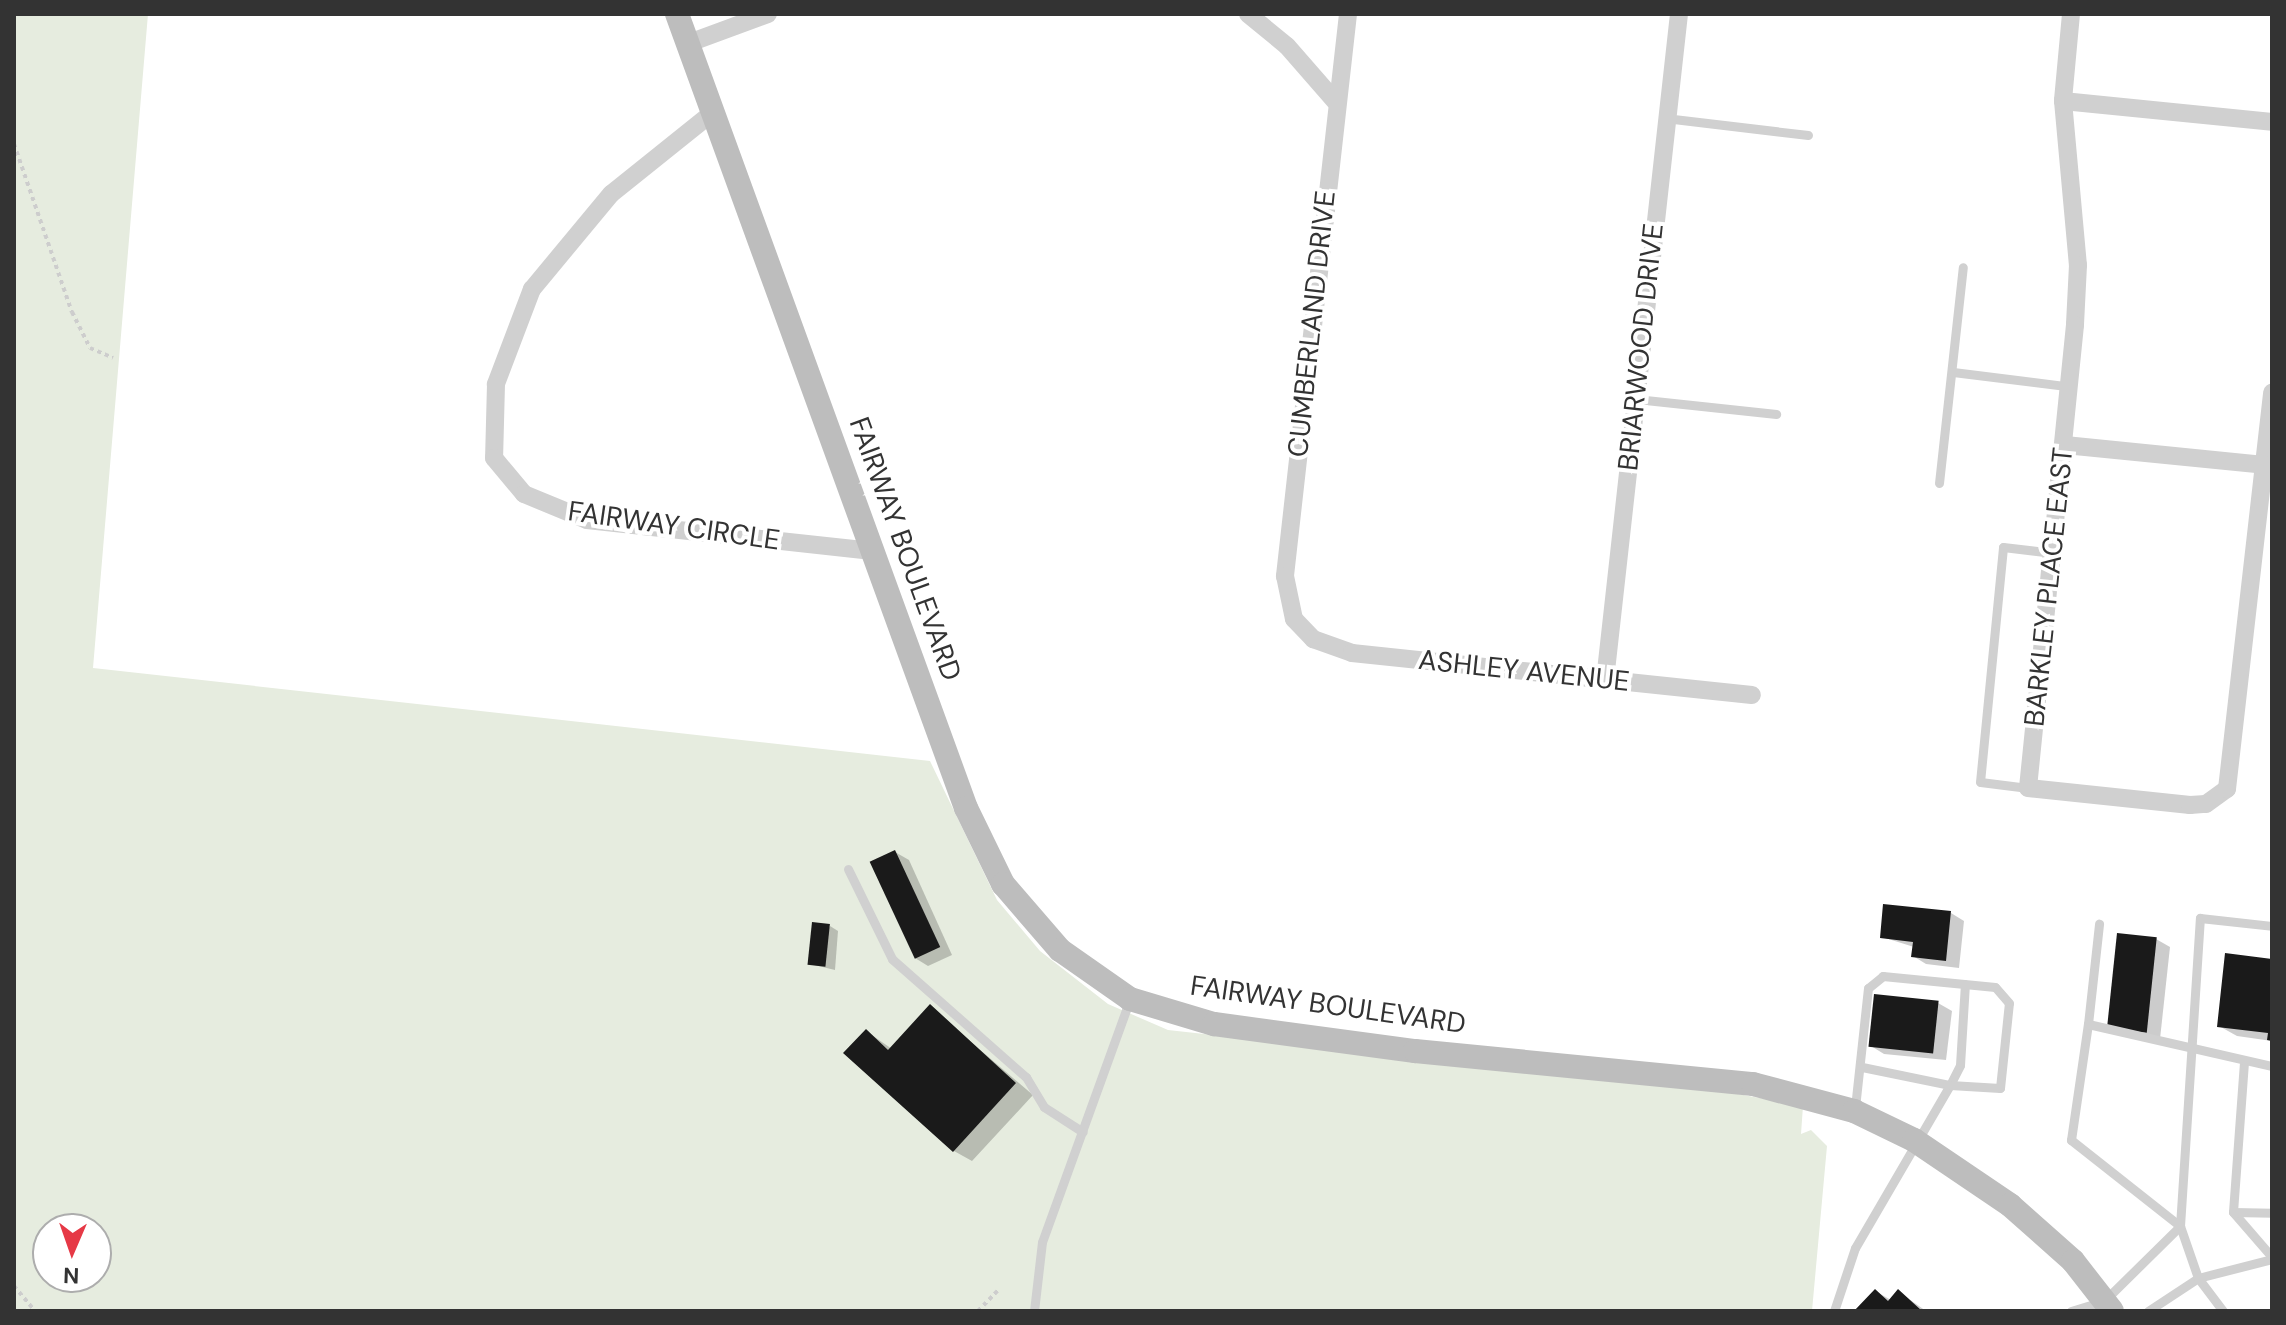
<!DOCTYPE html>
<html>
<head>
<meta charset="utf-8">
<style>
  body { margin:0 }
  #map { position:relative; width:2286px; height:1325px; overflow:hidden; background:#fff; font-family:"DM Sans",sans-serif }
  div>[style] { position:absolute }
  .green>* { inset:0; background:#e6ecdf }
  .shadow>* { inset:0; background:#0003 }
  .building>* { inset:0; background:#1a1a1a; transform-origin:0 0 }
  .path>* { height:4px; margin-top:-2px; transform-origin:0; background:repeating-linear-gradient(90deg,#cdcdcd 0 4px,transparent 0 8px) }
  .lane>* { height:9px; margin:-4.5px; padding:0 4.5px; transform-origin:4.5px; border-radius:4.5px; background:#d0d0d0 }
  .street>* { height:18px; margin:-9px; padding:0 9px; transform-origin:9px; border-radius:9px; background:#d0d0d0 }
  .secondary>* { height:24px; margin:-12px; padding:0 12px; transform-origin:12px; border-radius:12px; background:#bdbdbd }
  span { translate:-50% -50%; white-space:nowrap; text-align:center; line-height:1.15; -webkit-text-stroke:8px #fff; paint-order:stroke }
  .street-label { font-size:28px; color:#333 }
  .frame { position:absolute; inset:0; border:16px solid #333; pointer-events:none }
  .north { position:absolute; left:32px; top:1213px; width:80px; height:80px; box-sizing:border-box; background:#fff; border:2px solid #adadad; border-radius:50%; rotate:182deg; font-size:22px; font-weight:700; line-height:32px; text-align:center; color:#333 }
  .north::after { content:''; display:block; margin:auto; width:28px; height:36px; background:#e63946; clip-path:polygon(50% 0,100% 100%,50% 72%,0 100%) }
</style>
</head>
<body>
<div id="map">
  <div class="green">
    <div style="clip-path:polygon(evenodd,14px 14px,148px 14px,93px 668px,930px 761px,997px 900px,1040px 951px,1108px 1004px,1168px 1030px,1716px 1090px,1803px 1106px,1801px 1134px,1811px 1130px,1827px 1146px,1812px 1311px,14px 1311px,14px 14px,48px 1229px,96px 1229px,96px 1277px,48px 1277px,48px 1229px)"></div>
  </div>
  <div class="shadow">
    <div style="clip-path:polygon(895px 852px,909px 860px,952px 955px,928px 966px,915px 958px)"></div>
    <div style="clip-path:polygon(1951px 913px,1964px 921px,1959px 968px,1926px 964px,1913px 956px,1914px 947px,1882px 937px)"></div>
    <div style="clip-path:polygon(830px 926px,838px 931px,835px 970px,810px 964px)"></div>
    <div style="clip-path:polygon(2156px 939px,2170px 947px,2160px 1039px,2123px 1035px)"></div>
    <div style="clip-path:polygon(2272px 961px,2272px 1041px,2237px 1036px,2219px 1026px)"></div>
    <div style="clip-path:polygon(1938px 1003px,1952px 1011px,1946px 1060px,1884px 1054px,1871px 1046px)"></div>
    <div style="clip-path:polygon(930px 1007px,1033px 1095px,972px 1161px,954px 1151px,866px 1031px,892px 1049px)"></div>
    <div style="clip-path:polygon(1875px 1291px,1891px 1300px,1899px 1292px,1926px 1311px,1857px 1311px)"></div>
  </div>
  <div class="building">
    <div style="left:895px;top:850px;width:107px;height:28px;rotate:65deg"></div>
    <div style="clip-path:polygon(1883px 904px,1951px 911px,1946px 961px,1911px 957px,1913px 942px,1880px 938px)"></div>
    <div style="left:812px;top:922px;width:18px;height:43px;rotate:6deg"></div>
    <div style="left:2117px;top:933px;width:40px;height:96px;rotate:6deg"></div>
    <div style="clip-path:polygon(2225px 953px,2272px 959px,2272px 1041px,2267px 1040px,2268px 1033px,2217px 1027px)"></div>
    <div style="left:1874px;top:994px;width:65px;height:53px;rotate:6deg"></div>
    <div style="clip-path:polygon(930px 1004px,1016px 1083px,953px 1152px,843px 1053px,866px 1029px,888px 1050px)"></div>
    <div style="clip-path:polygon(1875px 1289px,1888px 1301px,1898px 1289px,1922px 1311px,1854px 1311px)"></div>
  </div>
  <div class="path">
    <div style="left:14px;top:144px;width:178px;rotate:71deg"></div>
    <div style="left:72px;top:312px;width:40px;rotate:63.4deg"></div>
    <div style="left:90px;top:348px;width:25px;rotate:23deg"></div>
    <div style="left:14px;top:1286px;width:33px;rotate:50deg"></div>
    <div style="left:978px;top:1311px;width:29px;rotate:-46deg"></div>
  </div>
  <div class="lane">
    <div style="left:1665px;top:118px;width:144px;rotate:6.8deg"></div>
    <div style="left:1953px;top:372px;width:114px;rotate:7.1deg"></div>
    <div style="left:1636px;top:399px;width:141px;rotate:6.1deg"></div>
    <div style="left:1939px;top:483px;width:217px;rotate:-83.7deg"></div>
    <div style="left:2028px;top:788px;width:48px;rotate:-172.9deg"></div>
    <div style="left:1980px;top:782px;width:236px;rotate:-84.4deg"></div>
    <div style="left:2003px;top:547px;width:50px;rotate:6.8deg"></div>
    <div style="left:848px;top:869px;width:100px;rotate:63.9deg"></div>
    <div style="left:892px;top:959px;width:179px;rotate:41.4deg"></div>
    <div style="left:1026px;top:1077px;width:35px;rotate:59deg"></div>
    <div style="left:1044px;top:1107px;width:46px;rotate:32.7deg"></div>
    <div style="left:2088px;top:1024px;width:101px;rotate:-83.7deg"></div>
    <div style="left:2244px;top:1062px;width:150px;rotate:94.2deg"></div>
    <div style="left:2233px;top:1212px;width:60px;rotate:49.1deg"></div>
    <div style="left:1862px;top:1067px;width:90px;rotate:11.6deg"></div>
    <div style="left:1950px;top:1085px;width:22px;rotate:-63deg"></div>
    <div style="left:1960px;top:1065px;width:81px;rotate:-86.5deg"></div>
    <div style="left:2233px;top:1212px;width:39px;rotate:1deg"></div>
    <div style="left:1034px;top:1311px;width:69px;rotate:-83.4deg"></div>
    <div style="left:1042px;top:1242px;width:258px;rotate:-70.1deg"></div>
    <div style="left:1834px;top:1311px;width:66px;rotate:-71.6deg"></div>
    <div style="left:1855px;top:1248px;width:189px;rotate:-59.8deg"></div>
    <div style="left:1950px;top:1085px;width:50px;rotate:3.4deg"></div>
    <div style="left:2000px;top:1088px;width:85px;rotate:-84deg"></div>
    <div style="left:2009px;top:1003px;width:21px;rotate:-131deg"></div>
    <div style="left:1995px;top:987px;width:113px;rotate:-174.4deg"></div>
    <div style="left:1883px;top:976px;width:19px;rotate:141deg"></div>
    <div style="left:1868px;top:988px;width:121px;rotate:96.2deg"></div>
    <div style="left:2071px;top:1311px;width:34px;rotate:-17deg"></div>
    <div style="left:2104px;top:1301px;width:107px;rotate:-44.6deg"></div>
    <div style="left:2180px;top:1226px;width:309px;rotate:-86.3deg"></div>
    <div style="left:2200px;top:918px;width:72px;rotate:6.3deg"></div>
    <div style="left:2148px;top:1311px;width:60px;rotate:-33.4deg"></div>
    <div style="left:2198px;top:1278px;width:76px;rotate:-14.4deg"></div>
    <div style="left:2223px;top:1311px;width:41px;rotate:-127.1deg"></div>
    <div style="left:2198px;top:1278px;width:55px;rotate:-109.1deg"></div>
    <div style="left:2180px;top:1226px;width:139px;rotate:-141.7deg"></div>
    <div style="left:2071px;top:1140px;width:117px;rotate:-81.7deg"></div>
    <div style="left:2088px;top:1024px;width:189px;rotate:12.9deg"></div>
  </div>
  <div class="street">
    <div style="left:1248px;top:14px;width:50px;rotate:39.4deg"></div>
    <div style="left:1287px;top:46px;width:73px;rotate:48.9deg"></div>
    <div style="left:1348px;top:14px;width:566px;rotate:96.4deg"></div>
    <div style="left:1285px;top:576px;width:44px;rotate:78.2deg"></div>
    <div style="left:1294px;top:619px;width:28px;rotate:46deg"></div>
    <div style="left:1313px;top:639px;width:41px;rotate:19.7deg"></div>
    <div style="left:1352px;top:653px;width:402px;rotate:6deg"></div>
    <div style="left:2071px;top:14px;width:87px;rotate:95.3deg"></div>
    <div style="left:2063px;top:101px;width:165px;rotate:84.8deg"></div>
    <div style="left:2078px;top:265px;width:60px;rotate:92.9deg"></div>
    <div style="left:2075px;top:325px;width:465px;rotate:95.8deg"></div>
    <div style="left:2028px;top:788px;width:163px;rotate:6deg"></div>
    <div style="left:2190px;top:805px;width:16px;rotate:-4deg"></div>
    <div style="left:2206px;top:804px;width:26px;rotate:-36deg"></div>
    <div style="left:2227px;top:789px;width:399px;rotate:-83.5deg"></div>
    <div style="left:689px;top:43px;width:84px;rotate:-20.2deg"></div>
    <div style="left:2063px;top:101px;width:210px;rotate:5.7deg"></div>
    <div style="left:712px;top:113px;width:129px;rotate:141.3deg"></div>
    <div style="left:611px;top:194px;width:124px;rotate:129.7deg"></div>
    <div style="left:532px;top:289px;width:102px;rotate:110.8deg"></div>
    <div style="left:496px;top:384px;width:74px;rotate:91.5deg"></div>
    <div style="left:494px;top:458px;width:47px;rotate:50.2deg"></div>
    <div style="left:524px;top:494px;width:68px;rotate:22.4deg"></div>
    <div style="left:587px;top:520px;width:287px;rotate:6.2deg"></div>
    <div style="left:2065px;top:445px;width:200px;rotate:5.7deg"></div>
    <div style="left:1605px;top:680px;width:670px;rotate:-83.66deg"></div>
  </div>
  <div class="secondary">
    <div style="left:677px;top:14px;width:845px;rotate:70deg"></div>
    <div style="left:966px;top:808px;width:85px;rotate:64deg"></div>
    <div style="left:1003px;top:884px;width:87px;rotate:49.2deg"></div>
    <div style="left:1060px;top:950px;width:85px;rotate:35deg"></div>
    <div style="left:1130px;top:999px;width:88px;rotate:16.6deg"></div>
    <div style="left:1214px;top:1024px;width:203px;rotate:7.7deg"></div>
    <div style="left:1415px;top:1051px;width:340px;rotate:5.6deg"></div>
    <div style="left:1753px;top:1084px;width:105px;rotate:15deg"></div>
    <div style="left:1854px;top:1111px;width:67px;rotate:25.8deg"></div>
    <div style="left:1914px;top:1140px;width:116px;rotate:34.1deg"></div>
    <div style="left:2010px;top:1205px;width:84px;rotate:41.6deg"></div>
    <div style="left:2073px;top:1261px;width:63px;rotate:52deg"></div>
  </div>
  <div class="street-label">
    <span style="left:1312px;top:324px;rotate:-84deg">CUMBERLAND DRIVE</span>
    <span style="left:1641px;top:347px;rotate:-84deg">BRIARWOOD DRIVE</span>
    <span style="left:674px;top:526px;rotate:8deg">FAIRWAY CIRCLE</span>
    <span style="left:905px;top:549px;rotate:70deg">FAIRWAY BOULEVARD</span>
    <span style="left:2049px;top:587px;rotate:-84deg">BARKLEY PLACE EAST</span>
    <span style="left:1524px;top:671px;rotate:6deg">ASHLEY AVENUE</span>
    <span style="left:1328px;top:1005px;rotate:8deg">FAIRWAY BOULEVARD</span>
  </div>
  <div class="frame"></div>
  <div class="north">N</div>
</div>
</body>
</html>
